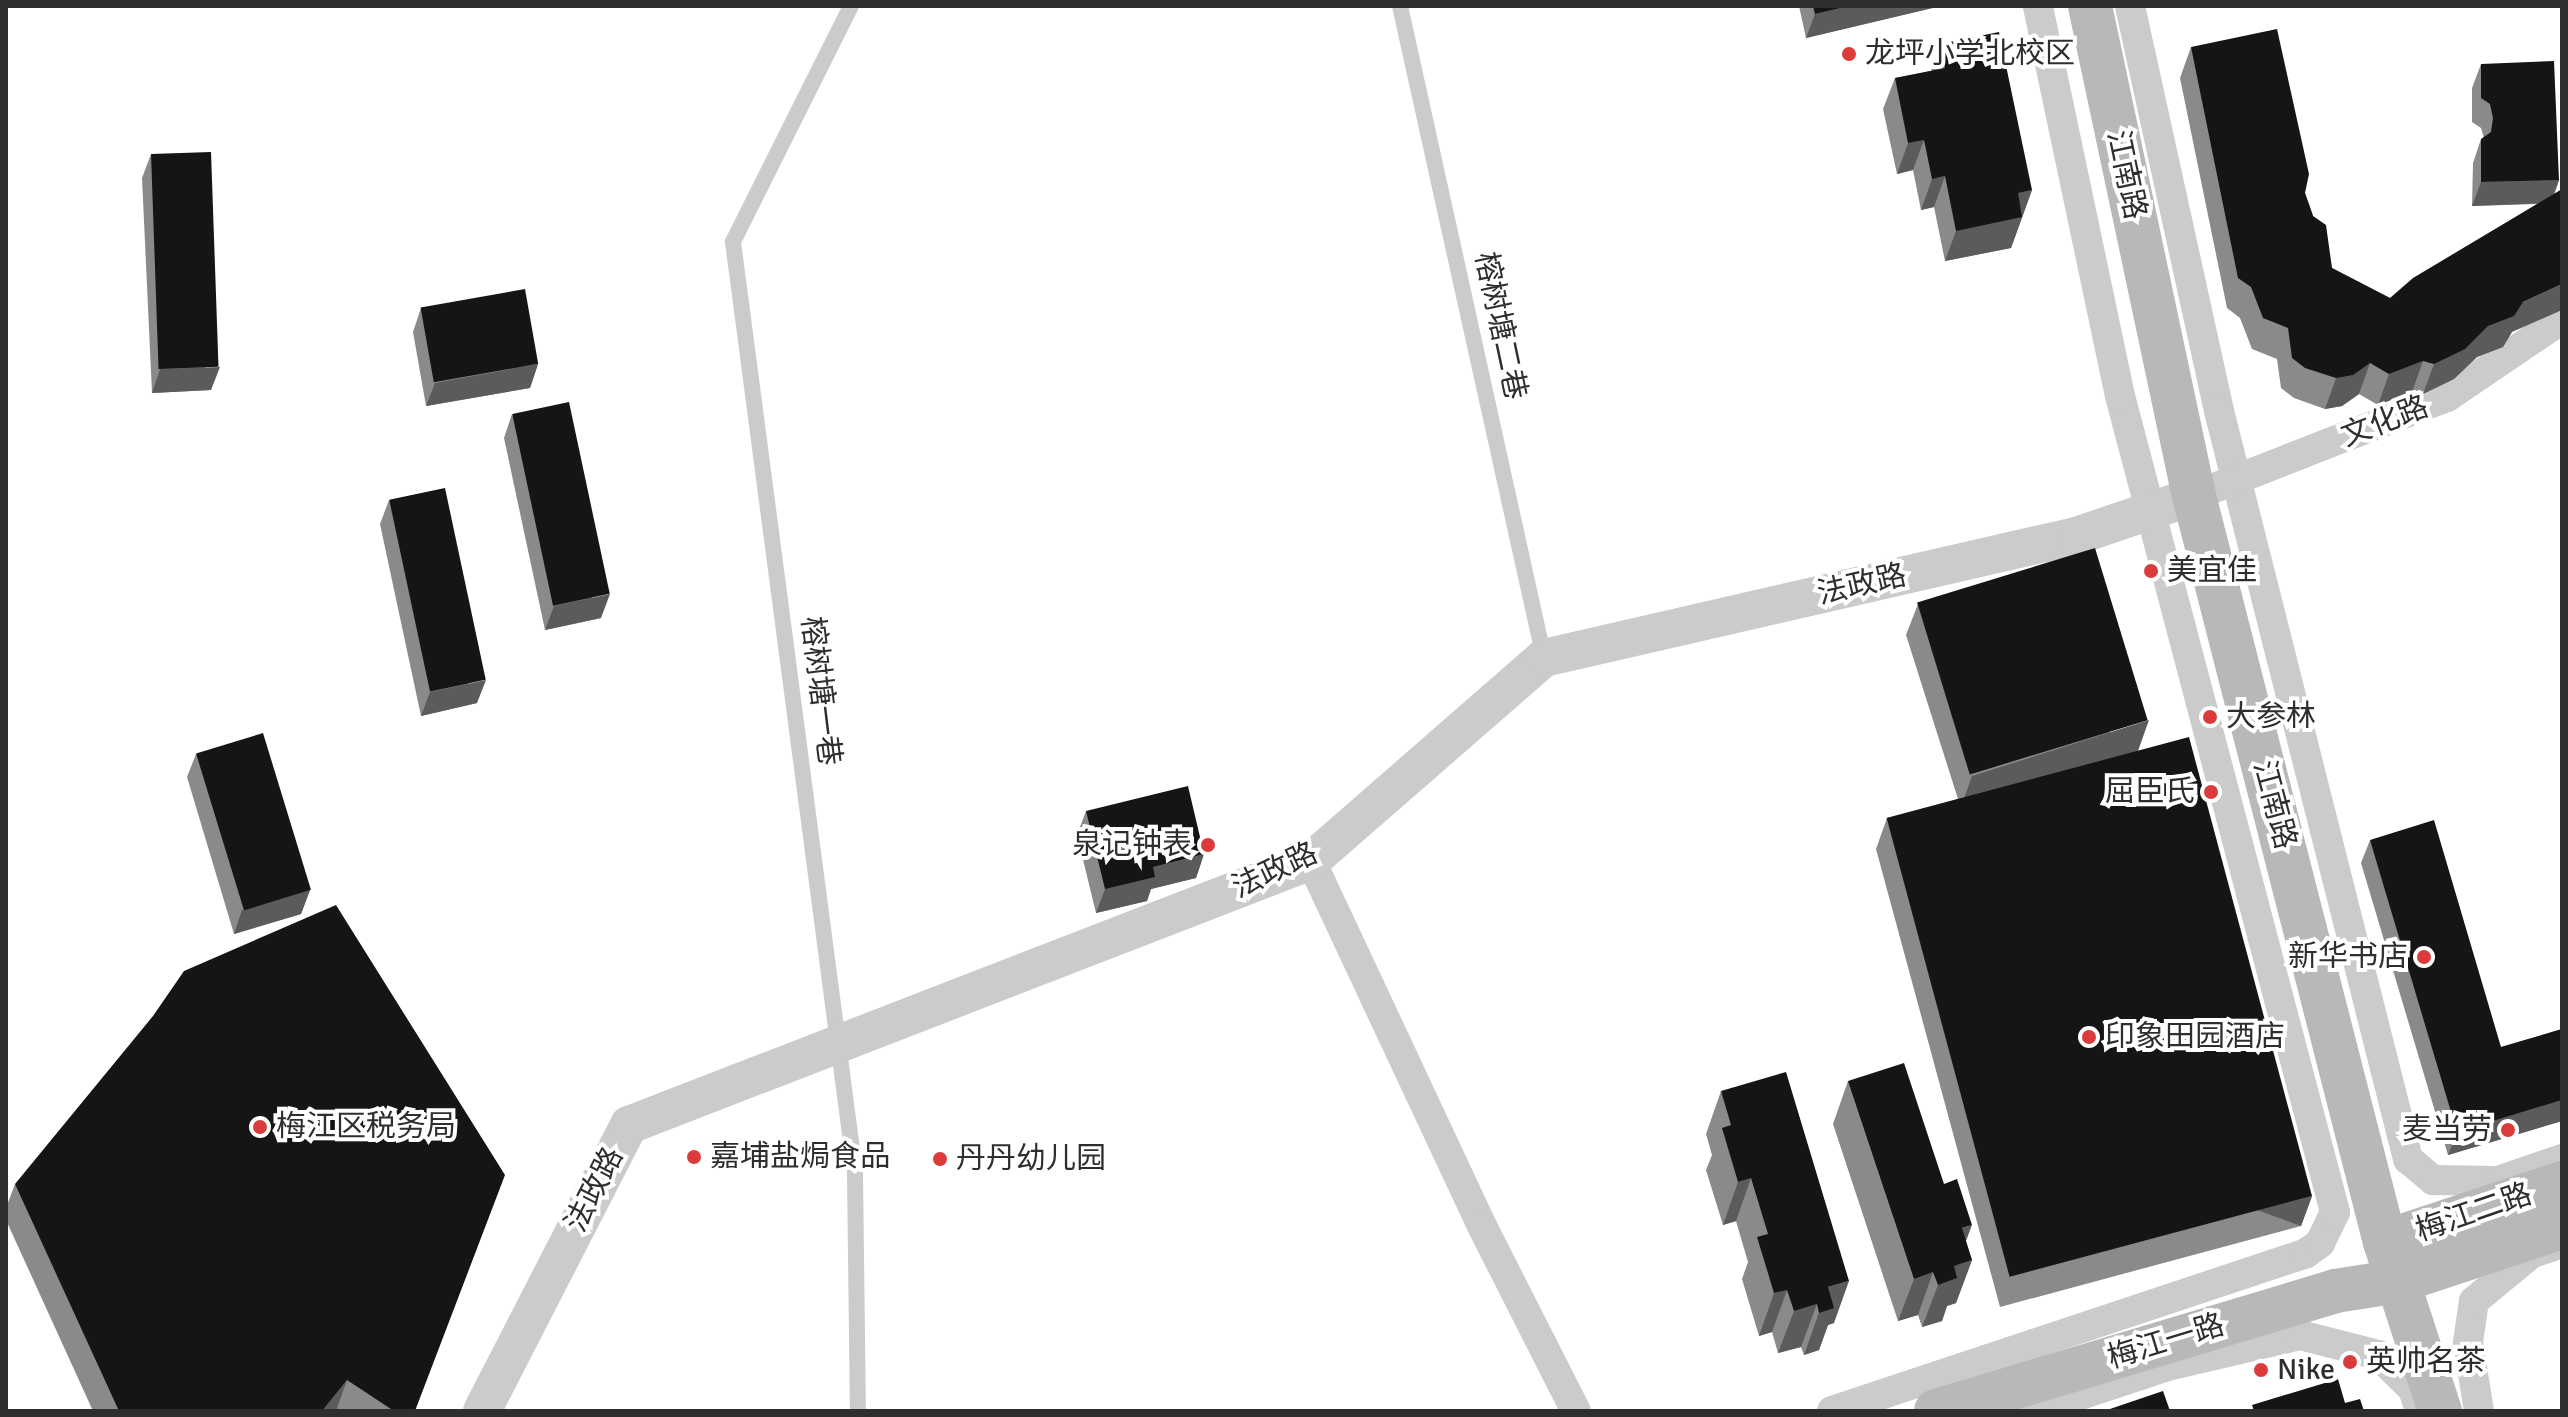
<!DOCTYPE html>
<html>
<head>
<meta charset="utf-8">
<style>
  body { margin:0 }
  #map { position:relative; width:2568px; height:1417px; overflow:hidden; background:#fff; font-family:Signika,"Noto Sans SC",sans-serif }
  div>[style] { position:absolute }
  .service>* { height:16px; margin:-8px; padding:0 8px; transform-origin:8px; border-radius:8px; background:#cbcbcb }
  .minor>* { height:30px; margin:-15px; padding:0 15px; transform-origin:15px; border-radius:15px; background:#cbcbcb }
  .tertiary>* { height:38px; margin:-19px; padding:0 19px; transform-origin:19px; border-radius:19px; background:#cbcbcb }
  .secondary>* { height:44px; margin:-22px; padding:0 22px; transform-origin:22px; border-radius:22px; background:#b8b8b8 }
  .wall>* { inset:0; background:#8a8a8a }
  .shaded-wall>* { inset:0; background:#5b5b5b; transform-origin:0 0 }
  .building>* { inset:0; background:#151515; transform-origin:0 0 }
  .dots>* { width:22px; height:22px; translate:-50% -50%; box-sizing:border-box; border:4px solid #fff; border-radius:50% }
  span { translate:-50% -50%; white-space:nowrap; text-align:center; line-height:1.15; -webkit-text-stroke:8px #fff; paint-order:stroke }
  .poi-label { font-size:30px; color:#2e2e2e }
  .left { translate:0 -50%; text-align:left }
  .right { translate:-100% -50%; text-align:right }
  .street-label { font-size:30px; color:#2e2e2e }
  .frame { position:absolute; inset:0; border:8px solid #2e2e2e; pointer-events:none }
</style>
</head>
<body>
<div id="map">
  <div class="service">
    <div style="left:851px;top:6px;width:264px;rotate:116.6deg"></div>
    <div style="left:733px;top:242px;width:939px;rotate:82.53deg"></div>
    <div style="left:855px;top:1173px;width:238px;rotate:89.3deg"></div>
    <div style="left:1400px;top:6px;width:668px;rotate:77.55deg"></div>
  </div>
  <div class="minor">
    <div style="left:2130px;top:6px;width:415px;rotate:77.6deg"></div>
    <div style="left:2219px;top:411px;width:772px;rotate:75.82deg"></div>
    <div style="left:2408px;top:1159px;width:33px;rotate:40deg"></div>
    <div style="left:2433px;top:1180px;width:65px;rotate:0.9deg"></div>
    <div style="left:2498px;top:1181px;width:68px;rotate:-19deg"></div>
    <div style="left:2194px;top:496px;width:272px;rotate:-21.4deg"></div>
    <div style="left:2447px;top:397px;width:139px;rotate:-34.1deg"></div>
    <div style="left:1311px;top:861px;width:405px;rotate:64.9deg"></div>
    <div style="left:1483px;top:1228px;width:205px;rotate:63.1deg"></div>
    <div style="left:1832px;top:1411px;width:498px;rotate:-18.4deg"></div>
    <div style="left:2305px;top:1254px;width:19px;rotate:-36deg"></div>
    <div style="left:2320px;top:1243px;width:34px;rotate:-64deg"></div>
    <div style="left:2335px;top:1212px;width:844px;rotate:-104.76deg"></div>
    <div style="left:2120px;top:396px;width:399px;rotate:-101.9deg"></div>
    <div style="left:2032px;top:1411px;width:143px;rotate:-18.3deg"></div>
    <div style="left:2168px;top:1366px;width:136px;rotate:-13.2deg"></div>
    <div style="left:2300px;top:1335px;width:81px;rotate:14.4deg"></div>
    <div style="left:2378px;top:1355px;width:49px;rotate:44.2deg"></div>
    <div style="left:2413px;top:1389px;width:23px;rotate:72deg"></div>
    <div style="left:2479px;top:1411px;width:70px;rotate:-99.1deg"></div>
    <div style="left:2468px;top:1342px;width:41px;rotate:-81.7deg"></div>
    <div style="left:2474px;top:1301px;width:75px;rotate:-39.6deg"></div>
    <div style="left:2532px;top:1253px;width:23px;rotate:-18deg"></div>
  </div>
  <div class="tertiary">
    <div style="left:482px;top:1411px;width:322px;rotate:-62.8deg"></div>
    <div style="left:629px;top:1125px;width:731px;rotate:-21.16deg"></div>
    <div style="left:1311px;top:861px;width:309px;rotate:-41.1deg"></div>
    <div style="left:1544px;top:658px;width:546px;rotate:-12.92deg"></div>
    <div style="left:2076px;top:536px;width:125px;rotate:-18.7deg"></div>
  </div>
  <div class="secondary">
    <div style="left:2090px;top:6px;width:501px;rotate:78.02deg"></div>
    <div style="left:2194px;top:496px;width:770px;rotate:75.64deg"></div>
    <div style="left:2385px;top:1242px;width:178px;rotate:72deg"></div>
    <div style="left:2385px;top:1242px;width:187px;rotate:-18.4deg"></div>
    <div style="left:1936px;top:1411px;width:417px;rotate:-16.7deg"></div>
    <div style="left:2335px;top:1291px;width:65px;rotate:-8.9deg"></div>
    <div style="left:2399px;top:1281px;width:172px;rotate:-18.3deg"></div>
  </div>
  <div class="wall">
    <div style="clip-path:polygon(1799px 6px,1941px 6px,1806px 38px)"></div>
    <div style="clip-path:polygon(1940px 44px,2032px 190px,2011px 248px,1945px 261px,1934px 207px,1921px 210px,1913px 170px,1897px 174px,1883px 109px,1895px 78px,1931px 71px)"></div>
    <div style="clip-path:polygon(2191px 47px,2305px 193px,2332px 268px,2390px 298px,2537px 204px,2472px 206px,2473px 163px,2481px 139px,2484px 138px,2481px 128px,2472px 122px,2472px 88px,2481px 64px,2559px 180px,2512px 332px,2503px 347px,2477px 357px,2454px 379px,2423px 394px,2412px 392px,2378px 405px,2359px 394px,2342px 406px,2325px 409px,2294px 398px,2281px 388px,2277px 359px,2252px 349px,2240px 318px,2227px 308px,2180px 78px)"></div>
    <div style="clip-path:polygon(151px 154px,211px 390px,152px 393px,142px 178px)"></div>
    <div style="clip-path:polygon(421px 308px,538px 364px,530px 388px,426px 406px,413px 332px)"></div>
    <div style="clip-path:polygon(512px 414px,601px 618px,545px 630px,504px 438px)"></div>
    <div style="clip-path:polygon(389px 500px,477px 703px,421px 716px,380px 524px)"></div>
    <div style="clip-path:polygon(1918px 604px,2138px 751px,2312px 1196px,2301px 1226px,2000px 1307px,1876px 849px,1887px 818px,1958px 799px,1906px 635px)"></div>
    <div style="clip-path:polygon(196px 754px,310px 890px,301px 914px,234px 934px,187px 777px)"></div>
    <div style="clip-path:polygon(1086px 811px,1204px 854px,1196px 878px,1151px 889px,1147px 901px,1096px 913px,1077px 835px)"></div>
    <div style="clip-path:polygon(2370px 840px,2501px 1047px,2562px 1029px,2562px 1121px,2448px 1155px,2361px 863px)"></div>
    <div style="clip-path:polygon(1848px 1081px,1944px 1184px,1972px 1260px,1956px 1303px,1947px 1306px,1942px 1321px,1922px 1327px,1918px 1315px,1898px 1321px,1833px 1124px)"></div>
    <div style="clip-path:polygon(1721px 1091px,1834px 1323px,1828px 1325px,1819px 1350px,1804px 1355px,1801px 1347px,1778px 1353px,1772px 1332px,1759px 1336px,1742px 1279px,1748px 1262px,1736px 1221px,1723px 1225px,1706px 1170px,1712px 1155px,1706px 1134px)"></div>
    <div style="clip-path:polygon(15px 1184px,416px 1411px,93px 1411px,6px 1220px,6px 1208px)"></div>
  </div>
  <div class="shaded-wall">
    <div style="clip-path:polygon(1849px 6px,1941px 6px,1806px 38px,1815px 14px)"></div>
    <div style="clip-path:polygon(1924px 140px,1913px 170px,1897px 174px,1908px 143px)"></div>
    <div style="clip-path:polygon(1945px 176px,1934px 207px,1921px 210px,1932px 179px)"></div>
    <div style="clip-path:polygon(2559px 180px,2550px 203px,2472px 206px,2481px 182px)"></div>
    <div style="clip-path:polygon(2032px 190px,2011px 248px,1945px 261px,1956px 231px,2018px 193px)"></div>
    <div style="clip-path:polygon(2562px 284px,2562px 310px,2512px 332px,2503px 347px,2477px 357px,2454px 379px,2423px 394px,2434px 364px,2523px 302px)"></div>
    <div style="clip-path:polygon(2423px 361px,2412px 392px,2378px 405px,2389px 374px)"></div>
    <div style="clip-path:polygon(2370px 363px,2359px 394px,2342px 406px,2325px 409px,2336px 378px)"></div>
    <div style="clip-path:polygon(538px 364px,530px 388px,426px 406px,435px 383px)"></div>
    <div style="clip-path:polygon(220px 367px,211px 390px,152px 393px,160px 369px)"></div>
    <div style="clip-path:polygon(610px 594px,601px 618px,545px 630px,554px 606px)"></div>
    <div style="clip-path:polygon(486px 680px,477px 703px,421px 716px,430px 692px)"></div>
    <div style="clip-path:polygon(2149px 720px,2138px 751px,1961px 807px,1972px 776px)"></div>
    <div style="clip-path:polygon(1204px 854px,1196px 878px,1151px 889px,1147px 901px,1096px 913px,1105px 889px,1153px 867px)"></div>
    <div style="clip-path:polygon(310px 890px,301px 914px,234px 934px,242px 910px)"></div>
    <div style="clip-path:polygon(2562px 1100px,2562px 1121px,2448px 1155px,2457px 1132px)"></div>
    <div style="clip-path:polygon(1751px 1178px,1736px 1221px,1723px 1225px,1738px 1182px)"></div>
    <div style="left:2312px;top:1196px;width:32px;height:312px;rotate:110deg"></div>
    <div style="clip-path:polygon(1972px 1225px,1957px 1265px,1972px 1260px,1956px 1303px,1947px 1306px,1942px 1321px,1922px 1327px,1938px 1285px,1962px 1228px)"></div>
    <div style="clip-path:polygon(1933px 1272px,1918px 1315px,1898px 1321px,1914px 1279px)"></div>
    <div style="clip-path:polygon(1849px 1281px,1834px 1323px,1828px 1325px,1819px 1350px,1804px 1355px,1828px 1287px)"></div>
    <div style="clip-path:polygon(1787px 1290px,1772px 1332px,1759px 1336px,1774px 1293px)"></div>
    <div style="clip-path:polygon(1817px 1304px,1801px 1347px,1778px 1353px,1794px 1311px)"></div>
    <div style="clip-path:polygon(347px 1380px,336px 1411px,322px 1411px)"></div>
  </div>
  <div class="building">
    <div style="clip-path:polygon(1813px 6px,1849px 6px,1815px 14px)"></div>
    <div style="clip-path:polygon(2277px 29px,2309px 174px,2305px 193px,2313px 216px,2326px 225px,2332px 268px,2390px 298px,2413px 278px,2562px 189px,2562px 284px,2523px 302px,2514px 316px,2488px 326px,2465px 349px,2434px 364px,2423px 361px,2389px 374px,2370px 363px,2353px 375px,2336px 378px,2305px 368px,2292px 358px,2288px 328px,2263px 318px,2251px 287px,2238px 278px,2191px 47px)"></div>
    <div style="clip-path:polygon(1999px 32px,2032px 190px,2018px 193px,2022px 217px,1956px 231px,1945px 176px,1932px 179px,1924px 140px,1908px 143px,1895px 78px,1945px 68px,1940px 44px)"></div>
    <div style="clip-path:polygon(2554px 61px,2559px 180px,2481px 182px,2481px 139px,2491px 132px,2493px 118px,2490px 104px,2481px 98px,2481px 64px)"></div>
    <div style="left:211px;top:152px;width:215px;height:60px;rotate:88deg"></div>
    <div style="left:525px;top:289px;width:76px;height:106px;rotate:80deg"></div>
    <div style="left:569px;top:402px;width:196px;height:58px;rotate:78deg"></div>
    <div style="left:445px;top:488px;width:196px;height:57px;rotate:78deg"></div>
    <div style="left:2095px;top:548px;width:180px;height:186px;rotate:73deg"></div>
    <div style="left:263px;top:733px;width:164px;height:70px;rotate:73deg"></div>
    <div style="left:2189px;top:737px;width:475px;height:313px;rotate:75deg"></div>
    <div style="clip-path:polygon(1188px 786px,1204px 854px,1153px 867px,1155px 877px,1105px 889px,1086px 811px)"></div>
    <div style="clip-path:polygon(2434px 820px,2501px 1047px,2562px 1029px,2562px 1100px,2457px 1132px,2370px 840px)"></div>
    <div style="clip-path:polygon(336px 905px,505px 1175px,415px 1411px,394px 1411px,347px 1380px,322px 1411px,119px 1411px,15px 1184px,153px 1016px,184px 971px)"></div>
    <div style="clip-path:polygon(1904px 1063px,1944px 1184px,1957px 1179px,1972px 1225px,1962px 1228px,1972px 1260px,1954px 1266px,1957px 1278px,1938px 1285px,1933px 1272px,1914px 1279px,1848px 1081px)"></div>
    <div style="clip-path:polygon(1786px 1072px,1849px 1281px,1828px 1287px,1834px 1308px,1819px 1313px,1817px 1304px,1794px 1311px,1787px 1290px,1774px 1293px,1757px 1237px,1768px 1234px,1751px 1178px,1738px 1182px,1722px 1128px,1731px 1125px,1721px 1091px)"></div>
    <div style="clip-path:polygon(2338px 1379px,2345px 1403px,2360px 1399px,2364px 1411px,2254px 1411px,2252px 1405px)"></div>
    <div style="clip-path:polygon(2163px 1391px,2170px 1411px,2104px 1411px)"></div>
  </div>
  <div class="dots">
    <div style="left:1849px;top:54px;background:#db3b3b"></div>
    <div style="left:2151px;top:571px;background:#db3b3b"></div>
    <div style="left:2210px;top:717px;background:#db3b3b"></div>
    <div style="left:2211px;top:792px;background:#db3b3b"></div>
    <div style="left:1208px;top:845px;background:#db3b3b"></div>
    <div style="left:2424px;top:957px;background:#db3b3b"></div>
    <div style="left:2089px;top:1037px;background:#db3b3b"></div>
    <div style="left:260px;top:1127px;background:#db3b3b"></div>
    <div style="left:2508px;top:1130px;background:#db3b3b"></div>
    <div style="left:694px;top:1157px;background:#db3b3b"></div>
    <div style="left:940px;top:1159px;background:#db3b3b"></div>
    <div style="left:2350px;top:1362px;background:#db3b3b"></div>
    <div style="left:2261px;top:1370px;background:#db3b3b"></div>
  </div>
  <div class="poi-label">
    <span class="left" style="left:1865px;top:54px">龙坪小学北校区</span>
    <span class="left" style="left:2167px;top:571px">美宜佳</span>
    <span class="left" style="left:2226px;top:717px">大参林</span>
    <span class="right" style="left:2195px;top:792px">屈臣氏</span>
    <span class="right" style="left:1192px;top:845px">泉记钟表</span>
    <span class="right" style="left:2408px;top:957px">新华书店</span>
    <span class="left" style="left:2105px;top:1037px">印象田园酒店</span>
    <span class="left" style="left:276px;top:1127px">梅江区税务局</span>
    <span class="right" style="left:2492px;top:1130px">麦当劳</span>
    <span class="left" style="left:710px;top:1157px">嘉埔盐焗食品</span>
    <span class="left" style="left:956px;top:1159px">丹丹幼儿园</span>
    <span class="left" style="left:2366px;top:1362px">英帅名茶</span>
    <span class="left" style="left:2277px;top:1370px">Nike</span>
  </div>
  <div class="street-label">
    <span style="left:2126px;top:175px;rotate:78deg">江南路</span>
    <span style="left:1500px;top:326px;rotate:78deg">榕树塘二巷</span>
    <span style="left:2385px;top:422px;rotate:-21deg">文化路</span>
    <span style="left:1862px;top:585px;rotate:-13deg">法政路</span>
    <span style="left:820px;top:691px;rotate:83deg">榕树塘一巷</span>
    <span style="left:2274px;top:805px;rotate:75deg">江南路</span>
    <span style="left:1275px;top:871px;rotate:-25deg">法政路</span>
    <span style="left:595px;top:1190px;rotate:-63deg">法政路</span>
    <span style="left:2474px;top:1213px;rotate:-19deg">梅江二路</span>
    <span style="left:2166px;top:1342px;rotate:-17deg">梅江一路</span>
  </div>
  <div class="frame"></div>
</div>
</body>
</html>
